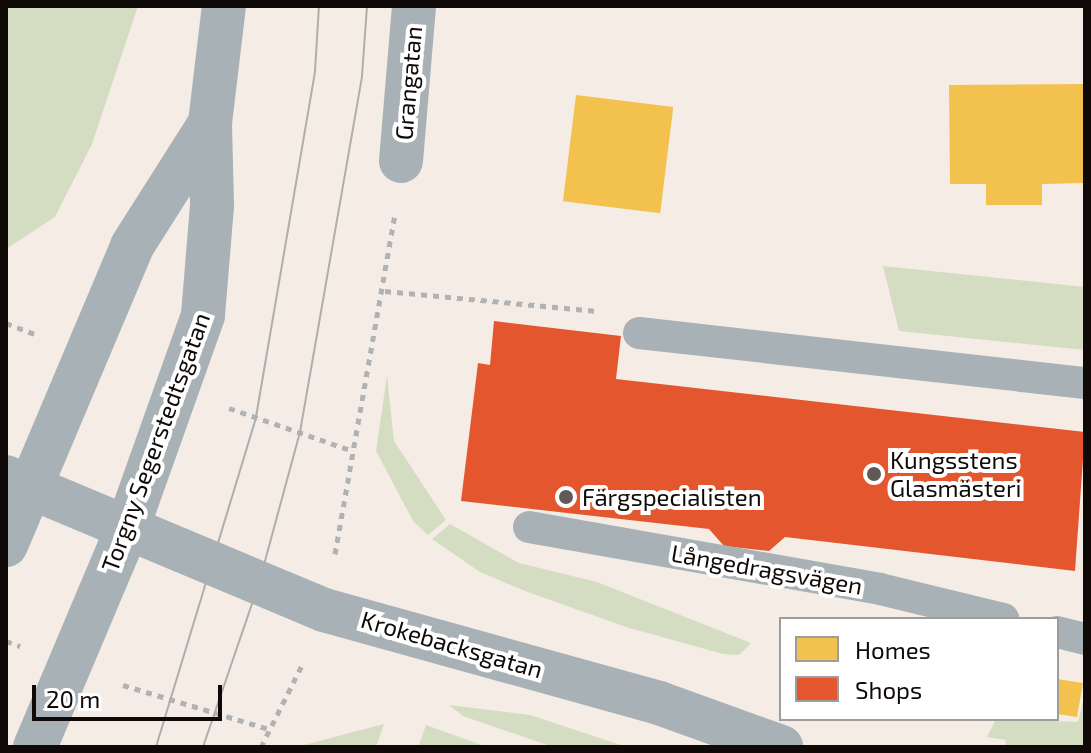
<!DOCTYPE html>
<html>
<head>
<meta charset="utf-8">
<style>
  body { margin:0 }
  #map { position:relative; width:1091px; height:753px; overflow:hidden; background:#f5ede5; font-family:"Exo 2",sans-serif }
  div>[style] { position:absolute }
  .green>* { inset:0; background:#d4dcc2 }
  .homes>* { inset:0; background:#f2c14e; transform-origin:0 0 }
  .shops>* { inset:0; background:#e4572e }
  .path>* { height:5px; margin-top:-2.5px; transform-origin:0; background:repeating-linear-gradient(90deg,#b0b2b3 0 6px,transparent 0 12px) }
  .service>* { height:32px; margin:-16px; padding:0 16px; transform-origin:16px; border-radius:16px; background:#a8b2b6 }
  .minor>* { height:44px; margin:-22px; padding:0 22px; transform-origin:22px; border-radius:22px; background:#a8b2b6 }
  .tertiary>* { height:44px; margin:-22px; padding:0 22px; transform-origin:22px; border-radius:22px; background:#a8b2b6 }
  .tram>* { height:2px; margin:-1px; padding:0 1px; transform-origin:1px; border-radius:1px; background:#aeaeae }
  .dots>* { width:22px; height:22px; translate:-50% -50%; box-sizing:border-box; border:4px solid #fff; border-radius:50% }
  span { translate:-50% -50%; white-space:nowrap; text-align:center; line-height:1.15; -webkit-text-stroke:8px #fff; paint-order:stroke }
  .street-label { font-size:24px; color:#0f0a07 }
  .poi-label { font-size:24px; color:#0f0a07 }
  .left { translate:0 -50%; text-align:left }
  .frame { position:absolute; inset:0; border:8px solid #0f0a07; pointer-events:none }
  .legend { position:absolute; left:779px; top:617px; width:280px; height:104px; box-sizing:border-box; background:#fff; border:2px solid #9f9d9c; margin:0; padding:10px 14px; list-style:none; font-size:24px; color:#0f0a07 }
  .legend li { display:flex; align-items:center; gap:16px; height:40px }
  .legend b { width:40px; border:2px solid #9f9d9c }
  .scale { position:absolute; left:32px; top:685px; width:190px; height:36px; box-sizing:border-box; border:4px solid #0f0a07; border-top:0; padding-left:10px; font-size:24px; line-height:28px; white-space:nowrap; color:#0f0a07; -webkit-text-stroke:6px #fff; paint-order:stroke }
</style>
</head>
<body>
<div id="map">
  <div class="green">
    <div style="clip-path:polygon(6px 6px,138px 6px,92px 144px,55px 217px,6px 249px)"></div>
    <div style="clip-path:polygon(883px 266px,1085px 287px,1085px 350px,899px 331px)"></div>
    <div style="clip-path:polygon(387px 375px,394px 441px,446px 520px,428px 535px,413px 521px,376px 451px)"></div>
    <div style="clip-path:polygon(450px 524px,519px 563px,597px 582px,751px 643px,739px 655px,723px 654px,626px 627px,525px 591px,480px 572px,432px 539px)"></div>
    <div style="clip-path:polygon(1085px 694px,1085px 747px,1005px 747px,1006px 740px,987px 737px,996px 719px,1078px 722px)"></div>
    <div style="clip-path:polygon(449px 705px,530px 715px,627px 747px,553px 747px,463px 716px)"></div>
    <div style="clip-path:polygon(384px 724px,376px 747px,298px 747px,300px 746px)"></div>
    <div style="clip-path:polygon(426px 725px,487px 747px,418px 747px)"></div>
  </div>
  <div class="homes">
    <div style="clip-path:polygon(1085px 84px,1085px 183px,1042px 184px,1042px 205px,986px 205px,986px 184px,950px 184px,949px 85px)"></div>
    <div style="left:576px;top:95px;width:98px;height:107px;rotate:7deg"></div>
    <div style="clip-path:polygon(1057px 679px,1083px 683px,1077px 717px,1057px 714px)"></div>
  </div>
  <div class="shops">
    <div style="clip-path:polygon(494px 321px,621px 336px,616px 379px,1085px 432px,1075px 571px,785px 537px,769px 551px,724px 546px,709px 529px,461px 501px,478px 363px,490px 365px)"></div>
  </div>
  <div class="path">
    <div style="left:385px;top:291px;width:213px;rotate:5.4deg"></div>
    <div style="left:6px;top:323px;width:33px;rotate:21deg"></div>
    <div style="left:229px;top:408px;width:131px;rotate:19.1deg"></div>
    <div style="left:335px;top:554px;width:346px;rotate:-80deg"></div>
    <div style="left:6px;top:641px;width:15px;rotate:20deg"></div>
    <div style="left:123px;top:685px;width:152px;rotate:16.8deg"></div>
    <div style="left:261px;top:747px;width:94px;rotate:-63.4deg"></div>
  </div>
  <div class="service">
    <div style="left:639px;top:333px;width:449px;rotate:6.4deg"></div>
    <div style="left:529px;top:527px;width:356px;rotate:10deg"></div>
    <div style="left:880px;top:589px;width:127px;rotate:13.7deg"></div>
    <div style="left:1057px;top:632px;width:29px;rotate:14deg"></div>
  </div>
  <div class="minor">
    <div style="left:401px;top:161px;width:156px;rotate:-85.2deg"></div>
  </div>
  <div class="tertiary">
    <div style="left:6px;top:477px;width:345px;rotate:22.7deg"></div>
    <div style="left:324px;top:610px;width:348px;rotate:15.5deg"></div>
    <div style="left:659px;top:703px;width:130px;rotate:19.8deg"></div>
    <div style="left:6px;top:545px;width:324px;rotate:-67.1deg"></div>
    <div style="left:132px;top:246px;width:146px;rotate:-57.6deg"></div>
    <div style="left:35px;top:747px;width:237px;rotate:-67.1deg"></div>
    <div style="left:127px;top:529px;width:227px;rotate:-70.4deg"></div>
    <div style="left:203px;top:315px;width:110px;rotate:-85.3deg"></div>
    <div style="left:212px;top:205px;width:82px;rotate:-91.4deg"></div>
    <div style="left:210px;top:123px;width:118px;rotate:-83.2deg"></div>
  </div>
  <div class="tram">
    <div style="left:156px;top:747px;width:345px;rotate:-73.1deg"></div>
    <div style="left:256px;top:417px;width:351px;rotate:-80.3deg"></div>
    <div style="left:315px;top:71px;width:65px;rotate:-86.5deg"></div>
    <div style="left:203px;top:747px;width:173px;rotate:-71.1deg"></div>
    <div style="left:259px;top:583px;width:156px;rotate:-74.8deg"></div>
    <div style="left:300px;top:432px;width:361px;rotate:-80.1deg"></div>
    <div style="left:362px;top:76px;width:70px;rotate:-85.9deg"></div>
  </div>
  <div class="dots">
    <div style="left:874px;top:474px;background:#605955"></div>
    <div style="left:566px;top:497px;background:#605955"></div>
  </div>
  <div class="street-label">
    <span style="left:408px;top:83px;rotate:-85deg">Grangatan</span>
    <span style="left:155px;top:442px;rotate:-70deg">Torgny Segerstedtsgatan</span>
    <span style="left:767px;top:569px;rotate:10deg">Långedragsvägen</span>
    <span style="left:452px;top:644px;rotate:16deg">Krokebacksgatan</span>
  </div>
  <div class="poi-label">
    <span class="left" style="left:890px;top:474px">Kungsstens<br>Glasmästeri</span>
    <span class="left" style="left:582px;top:497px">Färgspecialisten</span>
  </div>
  <div class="frame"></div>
  <ul class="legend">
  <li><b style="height:22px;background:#f2c14e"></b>Homes</li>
  <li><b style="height:22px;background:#e4572e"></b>Shops</li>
  </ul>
  <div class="scale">20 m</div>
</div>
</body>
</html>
